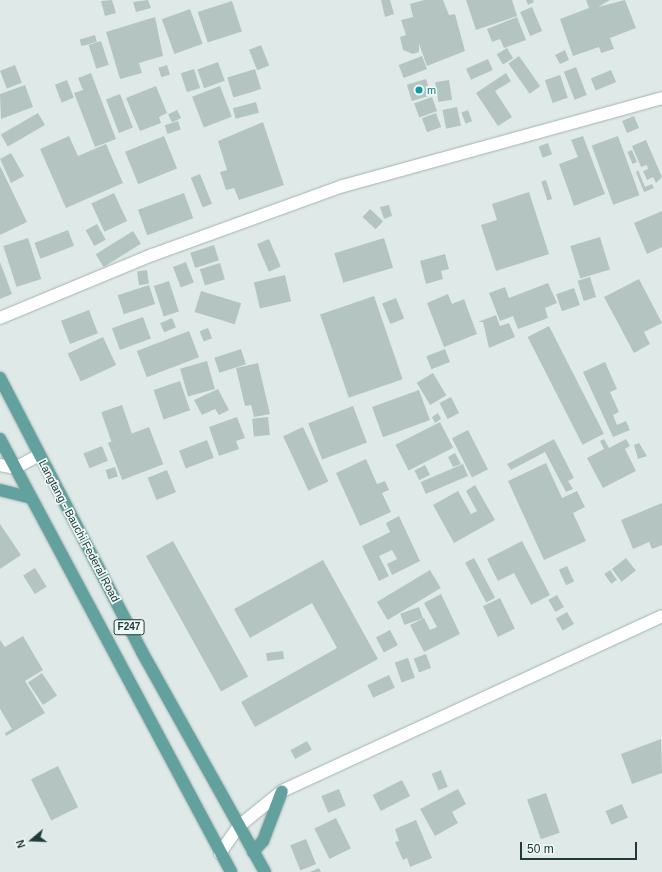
<!DOCTYPE html>
<html>
<head>
<meta charset="utf-8">
<style>
  body { margin:0 }
  #map { position:relative; width:662px; height:872px; overflow:hidden; background:#dfeae8; font-family:Arial,sans-serif }
  div>[style] { position:absolute }
  .building>* { inset:0; background:#b4c5c1; transform-origin:0 0 }
  .roads { filter:drop-shadow(0 0 1px #a2b2b0) drop-shadow(0 0 1px #a2b2b0) }
  .minor>* { height:12px; margin:-6px; padding:0 6px; transform-origin:6px; border-radius:6px; background:#fff }
  .major>* { height:12px; margin:-6px; padding:0 6px; transform-origin:6px; border-radius:6px; background:#62a19e }
  .dots>* { width:11px; height:11px; translate:-50% -50%; box-sizing:border-box; border:2px solid #eff7f5; border-radius:50% }
  span { translate:-50% -50%; white-space:nowrap; text-align:center; line-height:1.15; -webkit-text-stroke:3.5px #eff7f5; paint-order:stroke }
  .shield-label span { padding:1px 3px; background:#eff7f5; border:1px solid; border-radius:3px; -webkit-text-stroke-width:0 }
  .shield-label { font-size:10px; color:#203b39; font-weight:700 }
  .culture-label { font-size:11px; color:#0d838f }
  .left { translate:0 -50%; text-align:left }
  .street-label { font-size:11px; color:#203b39 }
  .north { position:absolute; left:12px; top:820px; width:40px; height:40px; -webkit-text-stroke:3px #eff7f5; paint-order:stroke; rotate:251deg; font-size:11px; font-weight:700; line-height:16px; text-align:center; color:#203b39 }
  .north::after { content:''; display:block; margin:auto; width:14px; height:18px; background:#203b39; clip-path:polygon(50% 0,100% 100%,50% 72%,0 100%) }
  .scale { position:absolute; left:520px; top:842px; width:117px; height:18px; box-sizing:border-box; border:2px solid #203b39; border-top:0; padding-left:5px; font-size:12px; line-height:14px; white-space:nowrap; color:#203b39; -webkit-text-stroke:3px #eff7f5; paint-order:stroke }
</style>
</head>
<body>
<div id="map">
  <div class="building">
    <div style="clip-path:polygon(112px 0,116px 13px,105px 16px,101px 1px)"></div>
    <div style="clip-path:polygon(148px 0,151px 8px,136px 12px,133px 2px)"></div>
    <div style="clip-path:polygon(381px 0,390px 0,394px 14px,385px 17px)"></div>
    <div style="clip-path:polygon(424px 0,443px 0,449px 15px,455px 14px,465px 51px,427px 66px,419px 44px,419px 52px,413px 54px,403px 50px,400px 37px,406px 35px,401px 20px,413px 17px,410px 4px)"></div>
    <div style="clip-path:polygon(466px 0,512px 0,517px 16px,476px 30px)"></div>
    <div style="clip-path:polygon(526px 0,533px 0,534px 2px,528px 5px)"></div>
    <div style="clip-path:polygon(586px 0,610px 0,598px 7px,625px 0,636px 28px,610px 38px,614px 49px,601px 53px,599px 47px,573px 56px,560px 19px,589px 8px)"></div>
    <div style="left:232px;top:1px;width:32px;height:36px;rotate:72deg"></div>
    <div style="left:532px;top:7px;width:26px;height:13px;rotate:67deg"></div>
    <div style="left:190px;top:9px;width:37px;height:30px;rotate:70deg"></div>
    <div style="clip-path:polygon(155px 17px,163px 56px,139px 63px,142px 73px,120px 79px,106px 32px)"></div>
    <div style="clip-path:polygon(517px 17px,526px 40px,504px 48px,500px 39px,492px 42px,487px 29px)"></div>
    <div style="left:95px;top:35px;width:7px;height:16px;rotate:74deg"></div>
    <div style="left:101px;top:41px;width:25px;height:13px;rotate:72deg"></div>
    <div style="left:261px;top:45px;width:22px;height:13px;rotate:68deg"></div>
    <div style="left:507px;top:48px;width:12px;height:12px;rotate:59deg"></div>
    <div style="clip-path:polygon(565px 50px,569px 60px,560px 64px,555px 55px)"></div>
    <div style="left:422px;top:56px;width:14px;height:25px;rotate:69deg"></div>
    <div style="left:519px;top:56px;width:37px;height:13px;rotate:55deg"></div>
    <div style="left:488px;top:59px;width:12px;height:24px;rotate:66deg"></div>
    <div style="left:218px;top:62px;width:20px;height:22px;rotate:70deg"></div>
    <div style="left:15px;top:65px;width:19px;height:16px;rotate:69deg"></div>
    <div style="left:167px;top:65px;width:10px;height:9px;rotate:73deg"></div>
    <div style="left:576px;top:67px;width:30px;height:13px;rotate:69deg"></div>
    <div style="left:194px;top:69px;width:20px;height:14px;rotate:72deg"></div>
    <div style="left:255px;top:69px;width:21px;height:29px;rotate:73deg"></div>
    <div style="left:611px;top:70px;width:13px;height:22px;rotate:67deg"></div>
    <div style="clip-path:polygon(91px 73px,116px 139px,95px 147px,74px 93px,83px 90px,78px 78px)"></div>
    <div style="clip-path:polygon(506px 73px,511px 81px,495px 91px,512px 117px,498px 126px,476px 93px)"></div>
    <div style="left:560px;top:75px;width:24px;height:16px;rotate:71deg"></div>
    <div style="left:426px;top:79px;width:17px;height:20px;rotate:73deg"></div>
    <div style="left:67px;top:80px;width:19px;height:13px;rotate:69deg"></div>
    <div style="left:449px;top:80px;width:20px;height:14px;rotate:81deg"></div>
    <div style="clip-path:polygon(25px 85px,33px 107px,1px 119px,0 94px)"></div>
    <div style="clip-path:polygon(156px 86px,167px 113px,159px 117px,161px 123px,140px 131px,126px 98px)"></div>
    <div style="left:220px;top:86px;width:33px;height:30px;rotate:69deg"></div>
    <div style="left:120px;top:94px;width:36px;height:15px;rotate:69deg"></div>
    <div style="left:432px;top:97px;width:15px;height:19px;rotate:70deg"></div>
    <div style="left:256px;top:102px;width:11px;height:24px;rotate:75deg"></div>
    <div style="left:457px;top:107px;width:19px;height:15px;rotate:78deg"></div>
    <div style="left:177px;top:110px;width:9px;height:10px;rotate:63deg"></div>
    <div style="left:468px;top:110px;width:12px;height:7px;rotate:70deg"></div>
    <div style="left:38px;top:113px;width:14px;height:43px;rotate:60deg"></div>
    <div style="left:436px;top:113px;width:15px;height:15px;rotate:70deg"></div>
    <div style="left:634px;top:116px;width:13px;height:13px;rotate:67deg"></div>
    <div style="left:178px;top:121px;width:9px;height:14px;rotate:72deg"></div>
    <div style="clip-path:polygon(263px 122px,284px 185px,239px 200px,234px 188px,226px 190px,220px 172px,227px 170px,218px 141px)"></div>
    <div style="clip-path:polygon(69px 136px,78px 156px,106px 144px,123px 183px,66px 208px,40px 149px)"></div>
    <div style="left:164px;top:136px;width:35px;height:42px;rotate:68deg"></div>
    <div style="clip-path:polygon(583px 136px,605px 194px,574px 206px,559px 164px,578px 157px,571px 140px)"></div>
    <div style="left:618px;top:136px;width:63px;height:28px;rotate:70deg"></div>
    <div style="clip-path:polygon(646px 140px,662px 177px,656px 183px,653px 177px,647px 180px,643px 171px,648px 169px,647px 165px,641px 167px,632px 146px)"></div>
    <div style="left:548px;top:143px;width:12px;height:10px;rotate:70deg"></div>
    <div style="left:632px;top:150px;width:13px;height:5px;rotate:67deg"></div>
    <div style="clip-path:polygon(11px 153px,24px 176px,11px 183px,0 159px)"></div>
    <div style="clip-path:polygon(0 166px,27px 222px,0 235px)"></div>
    <div style="clip-path:polygon(638px 170px,645px 187px,652px 184px,654px 188px,644px 192px,636px 172px)"></div>
    <div style="left:200px;top:174px;width:32px;height:10px;rotate:68deg"></div>
    <div style="left:546px;top:180px;width:20px;height:5px;rotate:72deg"></div>
    <div style="clip-path:polygon(529px 192px,549px 254px,496px 271px,481px 225px,497px 220px,492px 204px)"></div>
    <div style="left:114px;top:193px;width:31px;height:25px;rotate:65deg"></div>
    <div style="left:184px;top:193px;width:27px;height:49px;rotate:70deg"></div>
    <div style="clip-path:polygon(389px 205px,392px 216px,384px 219px,380px 207px)"></div>
    <div style="left:370px;top:209px;width:18px;height:11px;rotate:43deg"></div>
    <div style="clip-path:polygon(662px 211px,662px 247px,647px 254px,634px 223px)"></div>
    <div style="left:97px;top:224px;width:18px;height:13px;rotate:61deg"></div>
    <div style="left:68px;top:230px;width:17px;height:36px;rotate:69deg"></div>
    <div style="left:133px;top:231px;width:15px;height:44px;rotate:58deg"></div>
    <div style="left:600px;top:237px;width:34px;height:31px;rotate:73deg"></div>
    <div style="left:28px;top:238px;width:43px;height:26px;rotate:72deg"></div>
    <div style="left:384px;top:238px;width:31px;height:52px;rotate:73deg"></div>
    <div style="left:269px;top:239px;width:30px;height:13px;rotate:67deg"></div>
    <div style="left:214px;top:245px;width:16px;height:25px;rotate:72deg"></div>
    <div style="clip-path:polygon(445px 254px,449px 269px,441px 271px,443px 279px,426px 284px,420px 261px)"></div>
    <div style="clip-path:polygon(0 262px,12px 294px,0 299px)"></div>
    <div style="left:186px;top:262px;width:22px;height:14px;rotate:69deg"></div>
    <div style="left:220px;top:263px;width:17px;height:21px;rotate:73deg"></div>
    <div style="left:147px;top:270px;width:14px;height:10px;rotate:82deg"></div>
    <div style="left:285px;top:275px;width:27px;height:32px;rotate:77deg"></div>
    <div style="left:590px;top:277px;width:21px;height:13px;rotate:73deg"></div>
    <div style="clip-path:polygon(639px 279px,662px 323px,644px 332px,650px 344px,634px 353px,604px 297px)"></div>
    <div style="left:169px;top:281px;width:32px;height:16px;rotate:72deg"></div>
    <div style="clip-path:polygon(548px 283px,557px 303px,545px 308px,548px 318px,518px 329px,513px 316px,500px 321px,489px 293px,505px 287px,509px 298px)"></div>
    <div style="left:149px;top:285px;width:20px;height:33px;rotate:72deg"></div>
    <div style="left:574px;top:288px;width:18px;height:19px;rotate:71deg"></div>
    <div style="left:201px;top:291px;width:42px;height:22px;rotate:17deg"></div>
    <div style="clip-path:polygon(448px 294px,452px 304px,464px 299px,477px 334px,444px 347px,427px 303px)"></div>
    <div style="left:374px;top:296px;width:88px;height:57px;rotate:71deg"></div>
    <div style="left:396px;top:298px;width:22px;height:15px;rotate:68deg"></div>
    <div style="left:89px;top:310px;width:25px;height:30px;rotate:69deg"></div>
    <div style="clip-path:polygon(496px 315px,500px 326px,509px 323px,515px 337px,489px 348px,483px 322px,478px 322px)"></div>
    <div style="left:143px;top:317px;width:23px;height:33px;rotate:70deg"></div>
    <div style="left:172px;top:318px;width:10px;height:13px;rotate:66deg"></div>
    <div style="left:549px;top:326px;width:121px;height:24px;rotate:63deg"></div>
    <div style="left:208px;top:328px;width:11px;height:9px;rotate:68deg"></div>
    <div style="left:189px;top:331px;width:28px;height:56px;rotate:69deg"></div>
    <div style="left:103px;top:337px;width:31px;height:39px;rotate:65deg"></div>
    <div style="left:241px;top:349px;width:16px;height:28px;rotate:72deg"></div>
    <div style="left:445px;top:349px;width:14px;height:20px;rotate:69deg"></div>
    <div style="left:207px;top:361px;width:29px;height:28px;rotate:74deg"></div>
    <div style="clip-path:polygon(605px 362px,617px 389px,610px 392px,619px 412px,613px 415px,617px 425px,626px 421px,630px 430px,613px 437px,583px 372px)"></div>
    <div style="clip-path:polygon(258px 363px,270px 414px,254px 417px,251px 405px,245px 406px,236px 368px)"></div>
    <div style="left:433px;top:373px;width:26px;height:19px;rotate:59deg"></div>
    <div style="left:180px;top:381px;width:31px;height:28px;rotate:71deg"></div>
    <div style="clip-path:polygon(218px 389px,229px 410px,219px 415px,215px 409px,202px 415px,194px 400px)"></div>
    <div style="left:419px;top:390px;width:32px;height:50px;rotate:70deg"></div>
    <div style="left:451px;top:397px;width:18px;height:13px;rotate:63deg"></div>
    <div style="left:122px;top:405px;width:31px;height:22px;rotate:71deg"></div>
    <div style="left:353px;top:406px;width:39px;height:48px;rotate:69deg"></div>
    <div style="clip-path:polygon(438px 413px,441px 419px,435px 423px,432px 417px)"></div>
    <div style="clip-path:polygon(237px 417px,245px 438px,236px 441px,239px 449px,219px 456px,209px 427px)"></div>
    <div style="left:268px;top:417px;width:18px;height:16px;rotate:84deg"></div>
    <div style="left:440px;top:422px;width:29px;height:50px;rotate:63deg"></div>
    <div style="left:149px;top:427px;width:40px;height:44px;rotate:69deg"></div>
    <div style="left:303px;top:427px;width:60px;height:22px;rotate:65deg"></div>
    <div style="left:468px;top:430px;width:44px;height:18px;rotate:63deg"></div>
    <div style="clip-path:polygon(554px 439px,574px 478px,568px 481px,573px 489px,566px 492px,545px 452px,511px 470px,507px 464px)"></div>
    <div style="clip-path:polygon(604px 439px,609px 448px,626px 439px,630px 446px,625px 449px,636px 471px,603px 488px,587px 458px,604px 449px,600px 441px)"></div>
    <div style="left:207px;top:440px;width:19px;height:30px;rotate:69deg"></div>
    <div style="clip-path:polygon(639px 443px,647px 456px,638px 459px,634px 445px)"></div>
    <div style="left:102px;top:446px;width:16px;height:20px;rotate:68deg"></div>
    <div style="clip-path:polygon(455px 453px,461px 464px,453px 467px,448px 457px)"></div>
    <div style="clip-path:polygon(366px 459px,377px 484px,385px 481px,389px 490px,382px 493px,391px 512px,360px 526px,336px 473px)"></div>
    <div style="clip-path:polygon(546px 463px,562px 498px,577px 491px,585px 507px,573px 513px,586px 541px,544px 560px,508px 481px)"></div>
    <div style="left:463px;top:464px;width:13px;height:46px;rotate:67deg"></div>
    <div style="left:425px;top:465px;width:11px;height:12px;rotate:63deg"></div>
    <div style="left:115px;top:467px;width:10px;height:10px;rotate:73deg"></div>
    <div style="left:167px;top:470px;width:24px;height:21px;rotate:68deg"></div>
    <div style="clip-path:polygon(475px 485px,495px 520px,454px 543px,433px 505px,458px 491px,471px 514px,477px 511px,466px 491px)"></div>
    <div style="clip-path:polygon(662px 503px,662px 545px,652px 549px,649px 542px,633px 549px,621px 520px)"></div>
    <div style="clip-path:polygon(399px 516px,420px 561px,392px 575px,387px 564px,397px 559px,392px 550px,379px 556px,389px 576px,379px 581px,362px 546px,390px 532px,386px 523px)"></div>
    <div style="clip-path:polygon(0 524px,21px 555px,0 569px)"></div>
    <div style="left:173px;top:541px;width:155px;height:31px;rotate:61deg"></div>
    <div style="clip-path:polygon(522px 541px,550px 595px,531px 605px,514px 573px,498px 581px,487px 559px)"></div>
    <div style="left:474px;top:558px;width:45px;height:10px;rotate:62deg"></div>
    <div style="left:626px;top:558px;width:16px;height:18px;rotate:52deg"></div>
    <div style="clip-path:polygon(323px 560px,378px 659px,255px 727px,241px 702px,337px 648px,312px 603px,250px 638px,234px 609px)"></div>
    <div style="left:567px;top:566px;width:17px;height:9px;rotate:65deg"></div>
    <div style="left:35px;top:568px;width:22px;height:14px;rotate:58deg"></div>
    <div style="left:430px;top:570px;width:21px;height:62px;rotate:59deg"></div>
    <div style="left:610px;top:570px;width:12px;height:7px;rotate:55deg"></div>
    <div style="clip-path:polygon(441px 594px,460px 634px,424px 652px,410px 625px,424px 618px,430px 630px,437px 627px,424px 603px)"></div>
    <div style="left:557px;top:595px;width:14px;height:10px;rotate:60deg"></div>
    <div style="left:500px;top:598px;width:34px;height:19px;rotate:64deg"></div>
    <div style="left:419px;top:607px;width:12px;height:20px;rotate:70deg"></div>
    <div style="left:567px;top:612px;width:14px;height:13px;rotate:60deg"></div>
    <div style="left:390px;top:630px;width:17px;height:16px;rotate:62deg"></div>
    <div style="clip-path:polygon(23px 636px,43px 670px,25px 681px,45px 713px,6px 736px,5px 733px,12px 729px,0 709px,0 640px,5px 647px)"></div>
    <div style="left:283px;top:651px;width:8px;height:17px;rotate:83deg"></div>
    <div style="left:426px;top:654px;width:15px;height:13px;rotate:70deg"></div>
    <div style="left:408px;top:658px;width:21px;height:14px;rotate:71deg"></div>
    <div style="left:42px;top:673px;width:27px;height:17px;rotate:56deg"></div>
    <div style="left:389px;top:675px;width:14px;height:24px;rotate:65deg"></div>
    <div style="clip-path:polygon(661px 739px,662px 773px,632px 784px,621px 754px)"></div>
    <div style="left:307px;top:741px;width:10px;height:19px;rotate:61deg"></div>
    <div style="left:58px;top:766px;width:46px;height:30px;rotate:64deg"></div>
    <div style="left:441px;top:770px;width:18px;height:10px;rotate:68deg"></div>
    <div style="left:402px;top:780px;width:18px;height:33px;rotate:63deg"></div>
    <div style="left:339px;top:789px;width:18px;height:19px;rotate:68deg"></div>
    <div style="clip-path:polygon(458px 789px,466px 804px,452px 812px,458px 823px,435px 836px,420px 809px)"></div>
    <div style="left:546px;top:793px;width:42px;height:20px;rotate:71deg"></div>
    <div style="left:622px;top:804px;width:15px;height:18px;rotate:67deg"></div>
    <div style="left:336px;top:818px;width:34px;height:24px;rotate:64deg"></div>
    <div style="clip-path:polygon(416px 820px,432px 858px,410px 867px,407px 858px,403px 860px,395px 842px,399px 841px,395px 829px)"></div>
    <div style="left:306px;top:839px;width:27px;height:17px;rotate:68deg"></div>
    <div style="clip-path:polygon(319px 868px,321px 872px,310px 872px)"></div>
  </div>
  <div class="roads">
    <div class="minor">
      <div style="left:0;top:318px;width:165px;rotate:-22.5deg"></div>
      <div style="left:152px;top:255px;width:203px;rotate:-19.9deg"></div>
      <div style="left:343px;top:186px;width:331px;rotate:-15.4deg"></div>
      <div style="left:0;top:465px;width:15px;rotate:11deg"></div>
      <div style="left:15px;top:468px;width:27px;rotate:-28deg"></div>
      <div style="left:220px;top:853px;width:33px;rotate:-55deg"></div>
      <div style="left:239px;top:826px;width:55px;rotate:-39.1deg"></div>
      <div style="left:282px;top:791px;width:418px;rotate:-24.7deg"></div>
    </div>
    <div class="major">
      <div style="left:0;top:378px;width:309px;rotate:62.6deg"></div>
      <div style="left:142px;top:652px;width:252px;rotate:60.8deg"></div>
      <div style="left:0;top:439px;width:491px;rotate:61.9deg"></div>
      <div style="left:0;top:490px;width:32px;rotate:14deg"></div>
      <div style="left:253px;top:852px;width:15px;rotate:-48deg"></div>
      <div style="left:263px;top:841px;width:53px;rotate:-69.2deg"></div>
    </div>
  </div>
  <div class="dots">
    <div style="left:419px;top:90px;background:#0f9aa8"></div>
  </div>
  <div class="shield-label">
    <span style="left:129px;top:627px">F247</span>
  </div>
  <div class="culture-label">
    <span class="left" style="left:427px;top:90px">m</span>
  </div>
  <div class="street-label">
    <span style="left:79px;top:531px;rotate:62deg">Langtang - Bauchi Federal Road</span>
  </div>
  <div class="north">N</div>
  <div class="scale">50 m</div>
</div>
</body>
</html>
